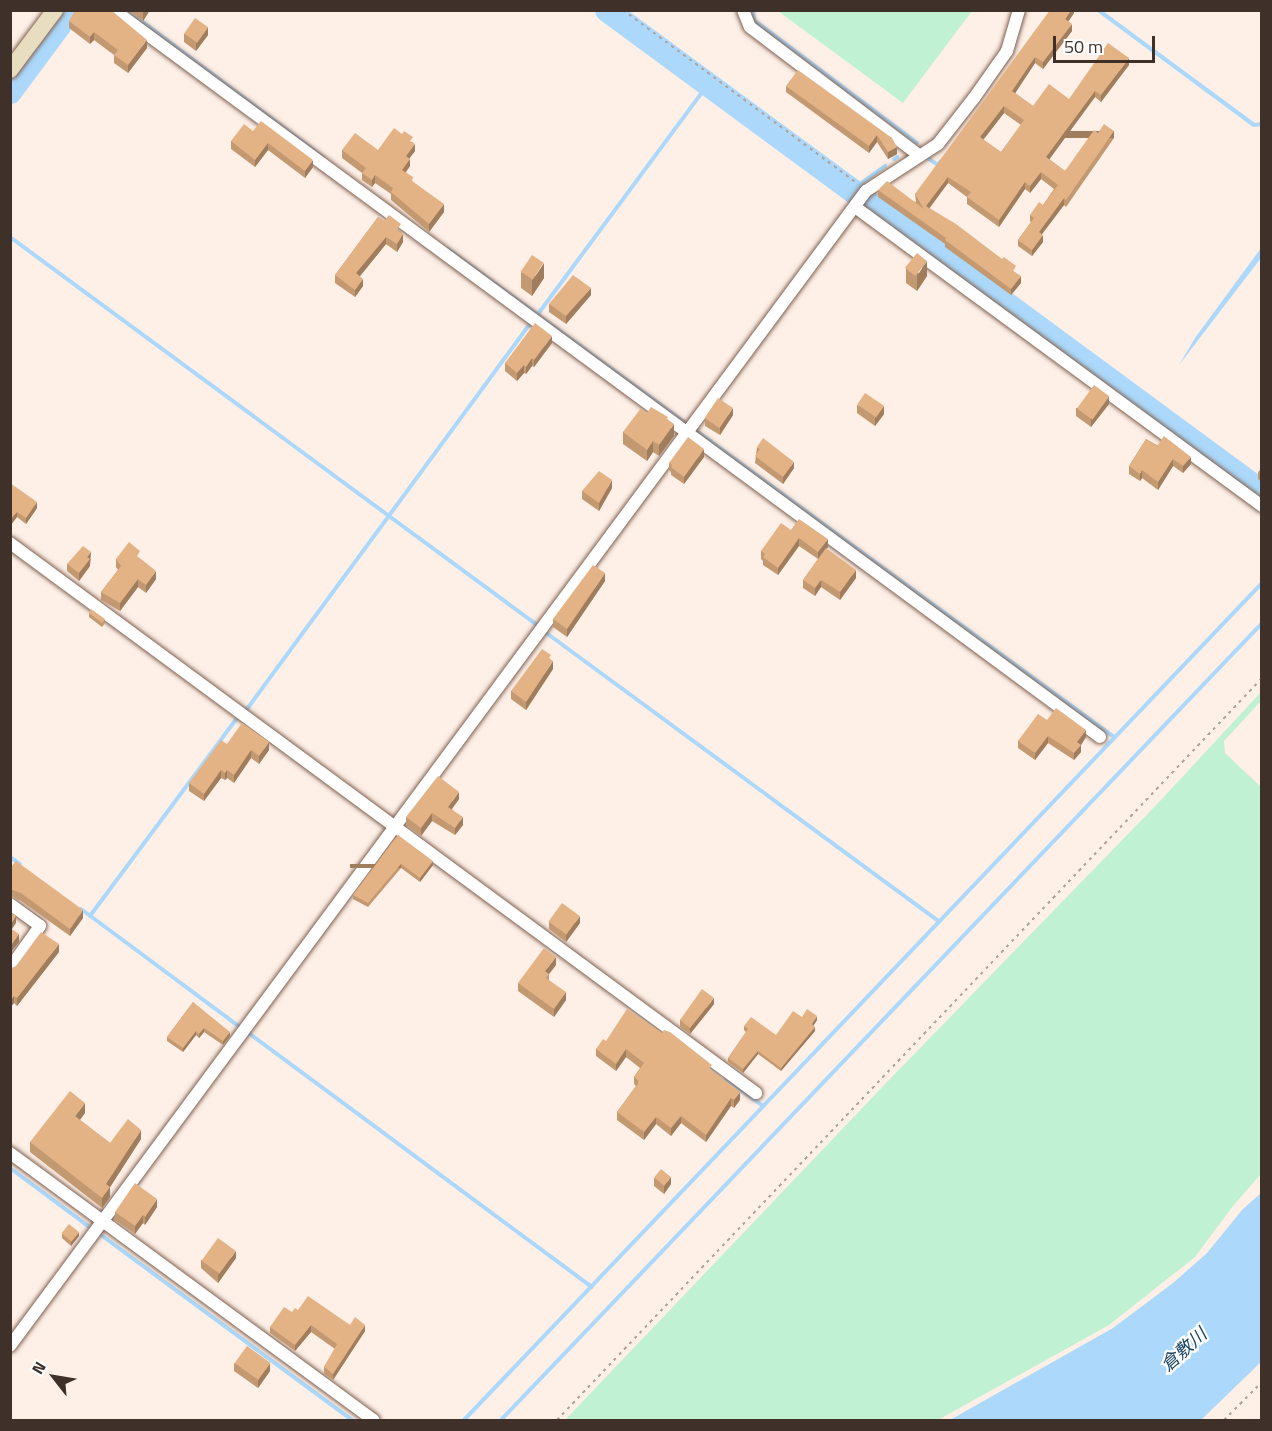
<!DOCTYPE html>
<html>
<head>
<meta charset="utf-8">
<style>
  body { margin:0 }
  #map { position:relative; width:1272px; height:1431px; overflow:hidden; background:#feefe7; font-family:"Titillium Web","Noto Sans JP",sans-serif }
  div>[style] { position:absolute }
  .green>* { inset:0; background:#c0f1d3 }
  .water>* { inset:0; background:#acd9fb }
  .stream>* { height:4px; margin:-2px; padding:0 2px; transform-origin:2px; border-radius:2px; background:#acd9fb }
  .river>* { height:24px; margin:-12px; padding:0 12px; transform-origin:12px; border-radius:12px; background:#acd9fb }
  .path>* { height:2px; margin-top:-1px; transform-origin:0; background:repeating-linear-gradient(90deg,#b0a29a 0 3px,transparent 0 7.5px) }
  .roads { filter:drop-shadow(0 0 2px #7f604e) drop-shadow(0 0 2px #7f604e) }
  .street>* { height:12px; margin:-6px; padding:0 6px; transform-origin:6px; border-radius:6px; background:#fff }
  .secondary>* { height:16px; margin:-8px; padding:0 8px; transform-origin:8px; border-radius:8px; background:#e9ddc0 }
  .wall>* { inset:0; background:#c39972 }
  .shaded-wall>* { inset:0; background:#9f7d5d; transform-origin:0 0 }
  .building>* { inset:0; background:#e3b285; transform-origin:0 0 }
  span { translate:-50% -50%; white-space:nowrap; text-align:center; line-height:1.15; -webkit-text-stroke:4.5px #fff; paint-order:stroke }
  .water-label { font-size:18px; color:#194461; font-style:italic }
  .frame { position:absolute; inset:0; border:12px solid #3f312a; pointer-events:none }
  .north { position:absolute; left:24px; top:1347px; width:60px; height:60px; -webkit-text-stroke:4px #fff; paint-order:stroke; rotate:301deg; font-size:16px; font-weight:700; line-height:24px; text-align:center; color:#3f312a }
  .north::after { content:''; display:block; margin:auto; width:21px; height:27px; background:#3f312a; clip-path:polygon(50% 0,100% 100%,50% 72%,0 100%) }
  .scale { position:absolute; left:1053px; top:36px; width:102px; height:27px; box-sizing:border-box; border:3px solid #3f312a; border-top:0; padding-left:8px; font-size:18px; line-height:21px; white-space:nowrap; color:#3f312a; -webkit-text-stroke:4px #fff; paint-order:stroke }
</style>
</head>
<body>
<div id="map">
  <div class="green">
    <div style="clip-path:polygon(778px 11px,972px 11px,903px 103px)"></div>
    <div style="clip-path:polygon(1261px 692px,1261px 701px,1224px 741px,1225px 753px,1261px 787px,1261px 1174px,1233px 1206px,1195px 1257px,1109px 1325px,938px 1420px,565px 1420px,890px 1079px,1161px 800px)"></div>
  </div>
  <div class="water">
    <div style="clip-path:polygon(1096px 11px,1103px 11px,1255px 123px,1261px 122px,1261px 126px,1253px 127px)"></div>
    <div style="clip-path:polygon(1261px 248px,1261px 258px,1179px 365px,1195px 338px)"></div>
    <div style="clip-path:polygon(1261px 1193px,1261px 1362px,1201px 1420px,950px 1420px,1113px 1328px,1173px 1283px,1207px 1253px,1242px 1210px)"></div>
  </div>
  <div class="stream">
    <div style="left:127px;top:10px;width:245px;rotate:36.9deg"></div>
    <div style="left:753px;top:10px;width:10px;rotate:84deg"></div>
    <div style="left:754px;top:20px;width:204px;rotate:37deg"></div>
    <div style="left:894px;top:159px;width:4px;rotate:-34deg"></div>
    <div style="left:929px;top:159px;width:11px;rotate:34deg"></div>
    <div style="left:938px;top:165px;width:4px;rotate:-56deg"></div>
    <div style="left:852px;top:190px;width:41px;rotate:-36deg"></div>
    <div style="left:10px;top:237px;width:654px;rotate:36.36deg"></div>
    <div style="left:448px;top:249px;width:826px;rotate:36.23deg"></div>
    <div style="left:538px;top:314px;width:286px;rotate:-53.5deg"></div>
    <div style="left:545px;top:632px;width:488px;rotate:36.3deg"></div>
    <div style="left:247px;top:709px;width:478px;rotate:-53.7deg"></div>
    <div style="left:10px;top:857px;width:12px;rotate:35deg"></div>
    <div style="left:81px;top:909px;width:198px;rotate:36.6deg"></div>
    <div style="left:90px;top:916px;width:248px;rotate:-53.4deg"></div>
    <div style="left:250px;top:1034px;width:425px;rotate:36.5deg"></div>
    <div style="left:726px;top:1079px;width:46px;rotate:36.1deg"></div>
    <div style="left:10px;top:1168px;width:97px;rotate:36.6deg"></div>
    <div style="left:101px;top:1235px;width:312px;rotate:36.4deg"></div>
    <div style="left:464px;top:1420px;width:1156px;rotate:-46.37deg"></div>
    <div style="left:501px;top:1420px;width:1102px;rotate:-46.32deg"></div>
  </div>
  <div class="river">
    <div style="left:607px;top:10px;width:813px;rotate:36.35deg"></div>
    <div style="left:10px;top:92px;width:102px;rotate:-53.4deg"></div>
  </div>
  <div class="path">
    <div style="left:623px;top:10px;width:291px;rotate:36.5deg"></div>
    <div style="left:557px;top:1420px;width:1024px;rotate:-46.46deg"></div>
    <div style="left:1224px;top:1420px;width:54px;rotate:-45deg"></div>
  </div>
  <div class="roads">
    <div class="street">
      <div style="left:114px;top:10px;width:1225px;rotate:36.4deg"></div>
      <div style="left:743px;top:10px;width:18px;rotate:68deg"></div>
      <div style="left:750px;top:27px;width:213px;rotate:37.2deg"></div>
      <div style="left:855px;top:207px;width:505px;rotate:36.3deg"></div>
      <div style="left:10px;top:543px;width:927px;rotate:36.4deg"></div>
      <div style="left:10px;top:904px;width:37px;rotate:36deg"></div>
      <div style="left:40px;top:926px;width:52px;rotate:125.5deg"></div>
      <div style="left:10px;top:1153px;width:451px;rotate:36.3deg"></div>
      <div style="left:10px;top:1346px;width:1438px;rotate:-53.46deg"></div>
      <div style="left:866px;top:191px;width:86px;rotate:-33.1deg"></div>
      <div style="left:938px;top:144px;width:58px;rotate:-52deg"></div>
      <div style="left:974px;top:98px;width:57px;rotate:-54.9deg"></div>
      <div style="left:1007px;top:51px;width:43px;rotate:-73.7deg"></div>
    </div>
    <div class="secondary">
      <div style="left:10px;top:70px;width:75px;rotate:-53.1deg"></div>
    </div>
  </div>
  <div class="wall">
    <div style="clip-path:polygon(128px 10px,150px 10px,143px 21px)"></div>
    <div style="clip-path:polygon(evenodd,1074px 10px,1074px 13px,1068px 22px,1072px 31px,1043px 69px,1035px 63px,1015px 93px,1033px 106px,1069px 99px,1129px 65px,1101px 102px,1095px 97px,1049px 159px,1065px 171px,1098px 133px,1114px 138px,1066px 207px,1064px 205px,1042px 234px,1043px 242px,1032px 256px,1018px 246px,1018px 240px,1031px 222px,1030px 221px,1030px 215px,1043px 205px,1054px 189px,1041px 179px,1030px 193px,1025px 189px,999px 227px,967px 204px,967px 197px,948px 183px,929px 208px,1016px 273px,1021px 283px,1011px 295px,945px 247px,945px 244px,878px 197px,878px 190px,916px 202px,915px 194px,1074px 10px,1004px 113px,1021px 125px,1001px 152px,983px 140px,1004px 113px)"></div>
    <div style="clip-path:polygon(69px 21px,147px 48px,128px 73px,114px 63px,114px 55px,94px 40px,90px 44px,69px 28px)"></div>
    <div style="clip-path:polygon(184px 34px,208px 35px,196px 51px,184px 42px)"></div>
    <div style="clip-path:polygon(786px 86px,892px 138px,897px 154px,888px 159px,877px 142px,869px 153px,786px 92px)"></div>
    <div style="clip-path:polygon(253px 131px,313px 167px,305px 178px,268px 150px,255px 167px,231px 149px,231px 141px)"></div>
    <div style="clip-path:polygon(413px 142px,415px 151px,409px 158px,410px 166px,406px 172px,413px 182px,444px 212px,429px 232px,391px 200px,391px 194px,375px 183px,372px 187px,362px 180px,362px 173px,342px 158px,342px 150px,378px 150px)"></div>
    <div style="clip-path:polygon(378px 217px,401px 232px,403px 242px,397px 252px,386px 244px,360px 276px,363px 286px,355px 297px,335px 283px,335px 275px)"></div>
    <div style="clip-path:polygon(906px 268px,927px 276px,917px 291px,906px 283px)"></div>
    <div style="clip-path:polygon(521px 272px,544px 278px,532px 296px,521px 288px)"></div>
    <div style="clip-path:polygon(591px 295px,566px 324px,549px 312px,549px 304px)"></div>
    <div style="clip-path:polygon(552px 343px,534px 367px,532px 366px,526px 374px,524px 373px,517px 381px,505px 371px,505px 363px)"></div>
    <div style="clip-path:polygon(1109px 404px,1091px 427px,1076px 416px,1076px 408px)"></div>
    <div style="clip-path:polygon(857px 405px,884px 414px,875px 426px,857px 413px)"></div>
    <div style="clip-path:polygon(647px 413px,668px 420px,674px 436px,659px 456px,653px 452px,647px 461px,623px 444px,623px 432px)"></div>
    <div style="clip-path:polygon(733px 415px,720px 435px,705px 426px,705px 418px)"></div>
    <div style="clip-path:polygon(1146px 439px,1191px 464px,1183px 473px,1173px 466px,1158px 490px,1142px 478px,1140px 481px,1129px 474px,1129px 466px)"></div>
    <div style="clip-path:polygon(757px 447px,794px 468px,783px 484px,755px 463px)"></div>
    <div style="clip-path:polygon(704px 457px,684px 484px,671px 475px,671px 472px,669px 470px,669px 463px)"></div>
    <div style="clip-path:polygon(1262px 468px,1262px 482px,1258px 479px,1258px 472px)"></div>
    <div style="clip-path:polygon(10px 483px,37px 508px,26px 524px,17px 517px,10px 526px)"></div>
    <div style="clip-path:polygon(612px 488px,599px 511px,582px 499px,582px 491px)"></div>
    <div style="clip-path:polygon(791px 530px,828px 547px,826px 549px,856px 578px,840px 600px,821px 587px,815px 596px,803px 588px,803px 580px,818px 559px,799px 546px,778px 575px,763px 565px,763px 561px,761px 559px,761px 551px)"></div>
    <div style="clip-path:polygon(91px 559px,90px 561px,90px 566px,79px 581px,67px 571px,67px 564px)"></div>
    <div style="clip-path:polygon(116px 559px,140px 559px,156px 579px,146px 593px,138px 587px,120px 611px,101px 600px,101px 592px,118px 570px,116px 567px)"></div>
    <div style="clip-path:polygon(605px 581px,567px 637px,553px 627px,553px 619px)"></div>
    <div style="clip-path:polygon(89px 613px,105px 623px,102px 627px,89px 617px)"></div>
    <div style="clip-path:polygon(553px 669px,526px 710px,511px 699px,511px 691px)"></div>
    <div style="clip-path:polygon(1047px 720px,1086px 737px,1081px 745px,1081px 752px,1074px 760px,1048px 743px,1035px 760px,1018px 748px,1018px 741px)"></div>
    <div style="clip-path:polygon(227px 744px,269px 750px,259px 764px,251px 758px,234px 783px,227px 778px,225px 780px,221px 778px,204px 801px,189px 791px,189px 783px)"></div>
    <div style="clip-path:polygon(459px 799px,452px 809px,463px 825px,455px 835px,432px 821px,421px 836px,406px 825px,406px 817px)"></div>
    <div style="clip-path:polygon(398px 835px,433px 865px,420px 882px,401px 868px,368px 907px,353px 899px,353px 895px)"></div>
    <div style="clip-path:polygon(10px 868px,83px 918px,70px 936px,21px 901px,11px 896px)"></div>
    <div style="clip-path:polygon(549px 922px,580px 923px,566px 942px,549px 929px)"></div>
    <div style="clip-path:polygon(59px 952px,17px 1006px,14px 1003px,10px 1008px,10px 969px)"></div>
    <div style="clip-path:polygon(556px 965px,549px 974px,549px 980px,566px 1000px,554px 1017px,518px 991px,518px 983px)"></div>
    <div style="clip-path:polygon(193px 1002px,230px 1036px,223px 1045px,204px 1032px,199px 1038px,196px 1035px,183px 1052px,167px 1041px,167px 1037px)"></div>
    <div style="clip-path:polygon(714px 1004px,690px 1034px,680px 1027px,680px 1020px)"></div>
    <div style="clip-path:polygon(802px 1017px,817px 1020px,813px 1026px,815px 1031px,781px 1071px,758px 1054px,743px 1073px,728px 1062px,728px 1058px,746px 1032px,744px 1030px,744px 1026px,776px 1035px)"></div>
    <div style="clip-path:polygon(606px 1041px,712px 1072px,740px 1100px,734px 1108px,731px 1106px,706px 1142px,681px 1123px,671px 1136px,656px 1124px,644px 1140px,617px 1120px,617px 1112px,636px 1086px,634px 1084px,634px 1077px,640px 1068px,626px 1057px,616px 1071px,596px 1056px,596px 1049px)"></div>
    <div style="clip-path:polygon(85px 1113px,80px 1120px,110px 1143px,141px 1139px,110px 1187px,110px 1197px,102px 1208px,30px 1152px,30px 1142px)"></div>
    <div style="clip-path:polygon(654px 1178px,671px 1184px,664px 1194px,654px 1186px)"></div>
    <div style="clip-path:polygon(157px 1207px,145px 1225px,143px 1223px,135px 1234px,115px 1220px,115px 1212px)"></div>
    <div style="clip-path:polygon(62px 1234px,79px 1236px,71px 1246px,62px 1238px)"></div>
    <div style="clip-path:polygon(236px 1258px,218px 1283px,201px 1268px,201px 1260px)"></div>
    <div style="clip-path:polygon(298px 1310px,350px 1325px,365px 1331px,333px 1380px,324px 1374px,324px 1367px,335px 1349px,311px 1332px,295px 1351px,270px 1333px,270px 1327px,292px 1312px)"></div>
    <div style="clip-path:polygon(234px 1363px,270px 1371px,258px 1388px,234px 1371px)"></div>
  </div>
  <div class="shaded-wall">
    <div style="clip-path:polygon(145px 10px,150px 10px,143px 21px,143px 13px)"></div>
    <div style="clip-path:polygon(1071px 10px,1074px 10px,1074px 13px,1065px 26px,1065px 19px)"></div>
    <div style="clip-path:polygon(12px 11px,12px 18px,10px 21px,10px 14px)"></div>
    <div style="clip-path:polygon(1072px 24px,1072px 31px,1043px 69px,1043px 62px)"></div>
    <div style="clip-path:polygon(208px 27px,208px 35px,196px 51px,196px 43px)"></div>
    <div style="clip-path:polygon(94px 32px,94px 40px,90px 44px,90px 37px)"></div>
    <div style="clip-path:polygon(147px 40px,147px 48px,128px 73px,128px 65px)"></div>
    <div style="clip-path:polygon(1035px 57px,1035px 63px,1012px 98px,1012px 91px)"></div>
    <div style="clip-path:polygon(1129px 58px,1129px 65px,1101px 102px,1101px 95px)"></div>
    <div style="clip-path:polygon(1095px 91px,1095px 97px,1046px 164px,1046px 157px)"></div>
    <div style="clip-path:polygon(1004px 106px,1004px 113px,980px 144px,980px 137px)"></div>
    <div style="left:1114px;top:131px;width:7px;height:84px;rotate:90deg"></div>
    <div style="clip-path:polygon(877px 135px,877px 142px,869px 153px,869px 146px)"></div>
    <div style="clip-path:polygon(268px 143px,268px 150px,255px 167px,255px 160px)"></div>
    <div style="clip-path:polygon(415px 144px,415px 151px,406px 163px,406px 156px)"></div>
    <div style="clip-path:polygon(897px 147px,897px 154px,888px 159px,888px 152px)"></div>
    <div style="clip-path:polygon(410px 159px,410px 166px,402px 177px,402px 170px)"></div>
    <div style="clip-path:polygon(313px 160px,313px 167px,305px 178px,305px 171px)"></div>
    <div style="clip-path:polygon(1041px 172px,1041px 179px,1030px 193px,1030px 186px)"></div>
    <div style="clip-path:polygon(375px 175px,375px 183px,372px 187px,372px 180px)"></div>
    <div style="clip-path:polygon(948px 177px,948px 183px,926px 213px,926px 206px)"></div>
    <div style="clip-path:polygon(1025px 182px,1025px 189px,999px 227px,999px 220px)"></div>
    <div style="clip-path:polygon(1064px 198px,1064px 205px,1039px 238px,1039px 232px)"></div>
    <div style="clip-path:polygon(444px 204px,444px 212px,429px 232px,429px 224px)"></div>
    <div style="clip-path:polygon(403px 234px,403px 242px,397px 252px,397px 244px)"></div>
    <div style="clip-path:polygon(1043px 235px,1043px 242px,1032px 256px,1032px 250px)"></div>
    <div style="clip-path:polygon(386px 237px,386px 244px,356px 281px,356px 273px)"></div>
    <div style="clip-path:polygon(927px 261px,927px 276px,917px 291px,917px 276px)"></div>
    <div style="clip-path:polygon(544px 263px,544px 278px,532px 296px,532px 281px)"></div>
    <div style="clip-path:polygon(1021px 276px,1021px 283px,1011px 295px,1011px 289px)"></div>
    <div style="clip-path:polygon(363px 279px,363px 286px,355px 297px,355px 290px)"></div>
    <div style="clip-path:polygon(591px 288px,591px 295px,566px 324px,566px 316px)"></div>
    <div style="clip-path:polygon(552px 336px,552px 343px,534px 367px,534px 360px)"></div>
    <div style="clip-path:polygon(532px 358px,532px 366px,526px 374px,526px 367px)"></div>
    <div style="clip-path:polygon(524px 365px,524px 373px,517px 381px,517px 373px)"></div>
    <div style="clip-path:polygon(1109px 396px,1109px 404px,1091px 427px,1091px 420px)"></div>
    <div style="clip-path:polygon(884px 406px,884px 414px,875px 426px,875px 418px)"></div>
    <div style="clip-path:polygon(733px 408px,733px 415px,720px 435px,720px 427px)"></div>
    <div style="clip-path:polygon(674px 424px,674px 436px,659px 456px,659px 445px)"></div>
    <div style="clip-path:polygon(653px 441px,653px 452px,647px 461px,647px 450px)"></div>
    <div style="clip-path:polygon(704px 449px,704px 457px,684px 484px,684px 477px)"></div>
    <div style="clip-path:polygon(1191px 457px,1191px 464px,1183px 473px,1183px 466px)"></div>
    <div style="clip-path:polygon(1173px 459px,1173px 466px,1158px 490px,1158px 482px)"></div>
    <div style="clip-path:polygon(794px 462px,794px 468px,783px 484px,783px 477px)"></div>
    <div style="clip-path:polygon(1142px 470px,1142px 478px,1140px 481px,1140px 474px)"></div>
    <div style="clip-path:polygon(612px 480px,612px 488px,599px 511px,599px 503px)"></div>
    <div style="clip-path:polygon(37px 502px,37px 508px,26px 524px,26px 518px)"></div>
    <div style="clip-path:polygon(17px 512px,17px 517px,10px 526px,10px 520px)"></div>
    <div style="clip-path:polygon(799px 538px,799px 546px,778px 575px,778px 568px)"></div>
    <div style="clip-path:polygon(828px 539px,828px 547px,818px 560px,818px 552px)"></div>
    <div style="clip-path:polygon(91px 552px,90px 566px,79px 581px,79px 573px,87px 557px)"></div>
    <div style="clip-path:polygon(856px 570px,856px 578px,840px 600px,840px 592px)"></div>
    <div style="clip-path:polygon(156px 571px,156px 579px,146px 593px,146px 585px)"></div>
    <div style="clip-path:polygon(605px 573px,605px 581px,567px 637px,567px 629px)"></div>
    <div style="clip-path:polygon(138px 579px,138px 587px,120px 611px,120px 603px)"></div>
    <div style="clip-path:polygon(821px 580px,821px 587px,815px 596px,815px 588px)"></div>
    <div style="clip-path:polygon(553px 661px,553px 669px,526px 710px,526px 702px)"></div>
    <div style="clip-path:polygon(1086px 730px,1086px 737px,1081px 745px,1081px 752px,1074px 760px,1074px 753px,1077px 742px)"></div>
    <div style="clip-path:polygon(1048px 736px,1048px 743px,1035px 760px,1035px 753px)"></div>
    <div style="clip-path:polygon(269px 742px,269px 750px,259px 764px,259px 756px)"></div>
    <div style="clip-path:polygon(251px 750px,251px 758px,234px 783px,234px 775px)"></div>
    <div style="clip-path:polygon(221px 770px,221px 778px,204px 801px,204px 794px)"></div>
    <div style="clip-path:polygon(227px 770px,227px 778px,225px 780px,225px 773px)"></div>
    <div style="clip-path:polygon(459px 792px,459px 799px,448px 814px,448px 807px)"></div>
    <div style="clip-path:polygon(432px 813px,432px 821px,421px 836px,421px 828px)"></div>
    <div style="clip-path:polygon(463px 817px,463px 825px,455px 835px,455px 828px)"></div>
    <div style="clip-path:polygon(433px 861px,433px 865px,420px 882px,420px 878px)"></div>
    <div style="left:401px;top:864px;width:4px;height:51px;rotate:90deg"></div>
    <div style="clip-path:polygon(83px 910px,83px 918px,70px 936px,70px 929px)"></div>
    <div style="clip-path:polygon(16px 916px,16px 923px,10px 932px,10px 925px)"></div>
    <div style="clip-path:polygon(580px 916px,580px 923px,566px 942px,566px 935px)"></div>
    <div style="clip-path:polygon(19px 934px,19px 942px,10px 953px,10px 946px)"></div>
    <div style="clip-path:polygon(59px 944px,59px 952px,17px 1006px,17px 998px)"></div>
    <div style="clip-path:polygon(556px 957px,556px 965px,545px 979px,545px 971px)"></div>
    <div style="clip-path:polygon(566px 992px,566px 1000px,554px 1017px,554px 1009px)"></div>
    <div style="clip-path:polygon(14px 996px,14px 1003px,10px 1008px,10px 1001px)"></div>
    <div style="clip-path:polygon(714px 998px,714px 1004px,690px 1034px,690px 1028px)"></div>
    <div style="clip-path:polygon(817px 1016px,817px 1020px,812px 1028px,812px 1024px)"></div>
    <div style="clip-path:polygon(815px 1027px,815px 1031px,781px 1071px,781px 1068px)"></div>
    <div style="clip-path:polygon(204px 1028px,204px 1032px,199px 1038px,199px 1034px)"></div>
    <div style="clip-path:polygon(196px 1031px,196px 1035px,183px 1052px,183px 1048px)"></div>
    <div style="clip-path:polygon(230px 1032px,230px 1036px,223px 1045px,223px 1041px)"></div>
    <div style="clip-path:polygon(626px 1049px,626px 1057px,616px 1071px,616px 1064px)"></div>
    <div style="clip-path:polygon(758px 1051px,758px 1054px,743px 1073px,743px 1069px)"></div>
    <div style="clip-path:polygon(740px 1092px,740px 1100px,734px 1108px,734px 1100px)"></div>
    <div style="clip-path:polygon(731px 1098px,731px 1106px,706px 1142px,706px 1135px)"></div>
    <div style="clip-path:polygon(85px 1103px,85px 1113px,75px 1126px,75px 1116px)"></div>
    <div style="clip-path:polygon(681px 1116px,681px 1123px,671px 1136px,671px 1128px)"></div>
    <div style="clip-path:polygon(656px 1117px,656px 1124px,644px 1140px,644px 1132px)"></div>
    <div style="clip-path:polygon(141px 1130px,141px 1139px,107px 1192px,110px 1187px,110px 1197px,102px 1208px,102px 1198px,106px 1184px)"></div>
    <div style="clip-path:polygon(671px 1177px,671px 1184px,664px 1194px,664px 1186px)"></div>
    <div style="clip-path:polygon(157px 1199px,157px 1207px,145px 1225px,145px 1217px)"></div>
    <div style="clip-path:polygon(143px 1215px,143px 1223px,135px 1234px,135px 1226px)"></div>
    <div style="clip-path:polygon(79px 1232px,79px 1236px,71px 1246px,71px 1242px)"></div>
    <div style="clip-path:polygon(236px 1251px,236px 1258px,218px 1283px,218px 1275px)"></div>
    <div style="clip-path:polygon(311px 1325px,311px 1332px,295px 1351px,295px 1345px)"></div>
    <div style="clip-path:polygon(365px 1325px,365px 1331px,333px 1380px,333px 1374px)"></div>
    <div style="clip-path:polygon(270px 1363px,270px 1371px,258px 1388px,258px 1380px)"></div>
  </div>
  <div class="building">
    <div style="clip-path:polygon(75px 10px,111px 10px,147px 40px,128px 65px,114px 55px,118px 50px,94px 32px,90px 37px,69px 21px)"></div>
    <div style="clip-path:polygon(evenodd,1050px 10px,1071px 10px,1065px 19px,1072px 24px,1043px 62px,1035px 57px,1012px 91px,1033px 106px,1049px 84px,1069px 99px,1108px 43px,1129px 58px,1101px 95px,1095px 91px,1046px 157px,1065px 171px,1094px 130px,1098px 133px,1104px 124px,1114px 131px,1066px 200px,1064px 198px,1039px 232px,1043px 235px,1032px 250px,1018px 240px,1034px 218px,1030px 215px,1039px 202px,1043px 205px,1058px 185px,1041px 172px,1030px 186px,1025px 182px,999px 220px,967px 197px,971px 192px,948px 177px,926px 206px,956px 224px,1002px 259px,1004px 257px,1016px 266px,1013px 271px,1021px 276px,1011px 289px,945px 240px,946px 238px,878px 190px,887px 181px,924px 209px,915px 194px,1050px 10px,1004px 106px,1024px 120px,1001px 152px,980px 137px,1004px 106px)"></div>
    <div style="left:195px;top:18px;width:16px;height:19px;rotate:35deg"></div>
    <div style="clip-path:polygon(798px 70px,892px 138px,897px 147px,888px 152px,877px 135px,869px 146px,786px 86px)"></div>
    <div style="clip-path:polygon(261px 121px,313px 160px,305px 171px,268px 143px,255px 160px,231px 141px,244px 124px,253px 131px)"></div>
    <div style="clip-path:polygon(394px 128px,402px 134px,404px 131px,413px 137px,410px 141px,415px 144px,406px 156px,410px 159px,402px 170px,413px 177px,412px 181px,444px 204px,429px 224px,391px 192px,393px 188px,375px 175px,372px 180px,362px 173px,366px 168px,342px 150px,355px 133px,378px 150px)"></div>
    <div style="clip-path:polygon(389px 215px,401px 224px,397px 230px,403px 234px,397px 244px,386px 237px,356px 273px,363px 279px,355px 290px,335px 275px,378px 217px,384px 221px)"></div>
    <div style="left:917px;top:253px;width:13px;height:19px;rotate:39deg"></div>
    <div style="left:532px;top:255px;width:14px;height:20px;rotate:34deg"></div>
    <div style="clip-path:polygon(573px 275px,591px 288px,566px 316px,549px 304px)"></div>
    <div style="clip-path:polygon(535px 323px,552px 336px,534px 360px,532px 358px,526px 367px,524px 365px,517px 373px,505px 363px)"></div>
    <div style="left:1094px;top:385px;width:19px;height:29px;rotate:36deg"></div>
    <div style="left:865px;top:393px;width:23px;height:14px;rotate:34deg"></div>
    <div style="left:718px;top:398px;width:18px;height:24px;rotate:34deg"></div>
    <div style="clip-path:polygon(651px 407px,668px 417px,667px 419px,674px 424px,659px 445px,653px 441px,647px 450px,623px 432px,641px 408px,647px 413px)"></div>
    <div style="clip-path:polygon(1164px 436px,1191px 457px,1183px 466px,1173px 459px,1158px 482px,1142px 470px,1140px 474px,1129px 466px,1146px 439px,1157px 446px)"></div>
    <div style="clip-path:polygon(688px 437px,704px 449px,684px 477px,671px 467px,672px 465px,669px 463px)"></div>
    <div style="clip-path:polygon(763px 438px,794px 462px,783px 477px,755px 456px,760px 449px,757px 447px)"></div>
    <div style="clip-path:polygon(599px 471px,612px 480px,599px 503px,582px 491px)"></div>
    <div style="clip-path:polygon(10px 483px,37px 502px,26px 518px,17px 512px,10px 520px)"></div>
    <div style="clip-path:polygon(799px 519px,828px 539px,818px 552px,799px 538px,778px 568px,763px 557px,765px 554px,761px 551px,781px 523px,791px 530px)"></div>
    <div style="clip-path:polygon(129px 542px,140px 551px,137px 556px,156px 571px,146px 585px,138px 579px,120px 603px,101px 592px,121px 566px,116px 559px)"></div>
    <div style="clip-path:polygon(83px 546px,91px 552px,87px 557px,90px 559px,79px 573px,67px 564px)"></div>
    <div style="clip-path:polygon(826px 548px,856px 570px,840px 592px,821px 580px,815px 588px,803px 580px)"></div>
    <div style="clip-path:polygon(593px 565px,605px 573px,567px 629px,553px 619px)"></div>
    <div style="clip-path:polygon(91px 609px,105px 619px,102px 623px,89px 613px)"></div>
    <div style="clip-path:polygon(542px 649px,551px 655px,549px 658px,553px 661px,526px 702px,511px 691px)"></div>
    <div style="clip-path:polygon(1056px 708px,1086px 730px,1077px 742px,1081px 745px,1074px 753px,1048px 736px,1035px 753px,1018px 741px,1038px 714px,1047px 720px)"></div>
    <div style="clip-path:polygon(242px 723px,269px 742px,259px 756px,251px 750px,234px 775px,227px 770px,225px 773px,221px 770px,204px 794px,189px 783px,221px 740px,227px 744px)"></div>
    <div style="clip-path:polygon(438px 776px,459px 792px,448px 807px,463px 817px,455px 828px,432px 813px,421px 828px,406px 817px)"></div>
    <div style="clip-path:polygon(398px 835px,433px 861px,420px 878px,401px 864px,368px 903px,353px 895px)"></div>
    <div style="clip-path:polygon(16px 861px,83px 910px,70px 929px,21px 893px,10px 889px,10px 868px)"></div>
    <div style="left:562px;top:903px;width:22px;height:23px;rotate:36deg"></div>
    <div style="clip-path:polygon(10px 912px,16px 916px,10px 925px)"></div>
    <div style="clip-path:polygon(10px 928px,19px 934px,10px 946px)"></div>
    <div style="clip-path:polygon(41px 932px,59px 944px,17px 998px,14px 996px,10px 1001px,10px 969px,16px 966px)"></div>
    <div style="clip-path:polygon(544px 948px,556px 957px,545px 971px,549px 974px,546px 978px,566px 992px,554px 1009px,518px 983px)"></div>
    <div style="clip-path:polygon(702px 989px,714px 998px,690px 1028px,680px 1020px)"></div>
    <div style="clip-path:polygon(193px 1002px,230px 1032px,223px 1041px,204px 1028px,199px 1034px,196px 1031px,183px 1048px,167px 1037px)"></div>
    <div style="clip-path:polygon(627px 1009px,662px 1033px,664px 1030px,670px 1032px,712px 1065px,709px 1069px,740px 1092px,734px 1100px,731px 1098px,706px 1135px,681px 1116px,671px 1128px,656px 1117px,644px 1132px,617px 1112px,638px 1084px,638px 1080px,634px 1077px,644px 1063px,626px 1049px,616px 1064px,596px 1049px,603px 1039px,606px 1041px)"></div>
    <div style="clip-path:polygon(807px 1009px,817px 1016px,812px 1024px,815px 1027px,781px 1068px,758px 1051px,743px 1069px,728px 1058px,748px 1029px,744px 1026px,751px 1017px,776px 1035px,793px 1011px,802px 1017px)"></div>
    <div style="clip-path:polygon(70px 1091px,85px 1103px,75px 1116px,110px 1143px,128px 1119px,141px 1130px,106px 1184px,110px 1187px,102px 1198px,30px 1142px)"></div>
    <div style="left:661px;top:1169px;width:13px;height:11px;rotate:39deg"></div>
    <div style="clip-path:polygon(135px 1183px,157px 1199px,145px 1217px,143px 1215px,135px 1226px,115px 1212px)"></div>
    <div style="left:69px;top:1224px;width:13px;height:12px;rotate:39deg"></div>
    <div style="left:218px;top:1238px;width:22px;height:28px;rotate:36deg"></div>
    <div style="clip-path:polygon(308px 1296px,350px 1325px,355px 1317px,365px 1325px,333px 1374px,324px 1367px,337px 1344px,311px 1325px,295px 1345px,270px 1327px,284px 1307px,292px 1312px,295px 1308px,298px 1310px)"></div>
    <div style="left:247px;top:1346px;width:29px;height:21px;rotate:36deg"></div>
  </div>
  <div class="water-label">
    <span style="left:1184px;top:1350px;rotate:-42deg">倉敷川</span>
  </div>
  <div class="frame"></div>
  <div class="north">N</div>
  <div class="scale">50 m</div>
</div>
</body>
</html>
